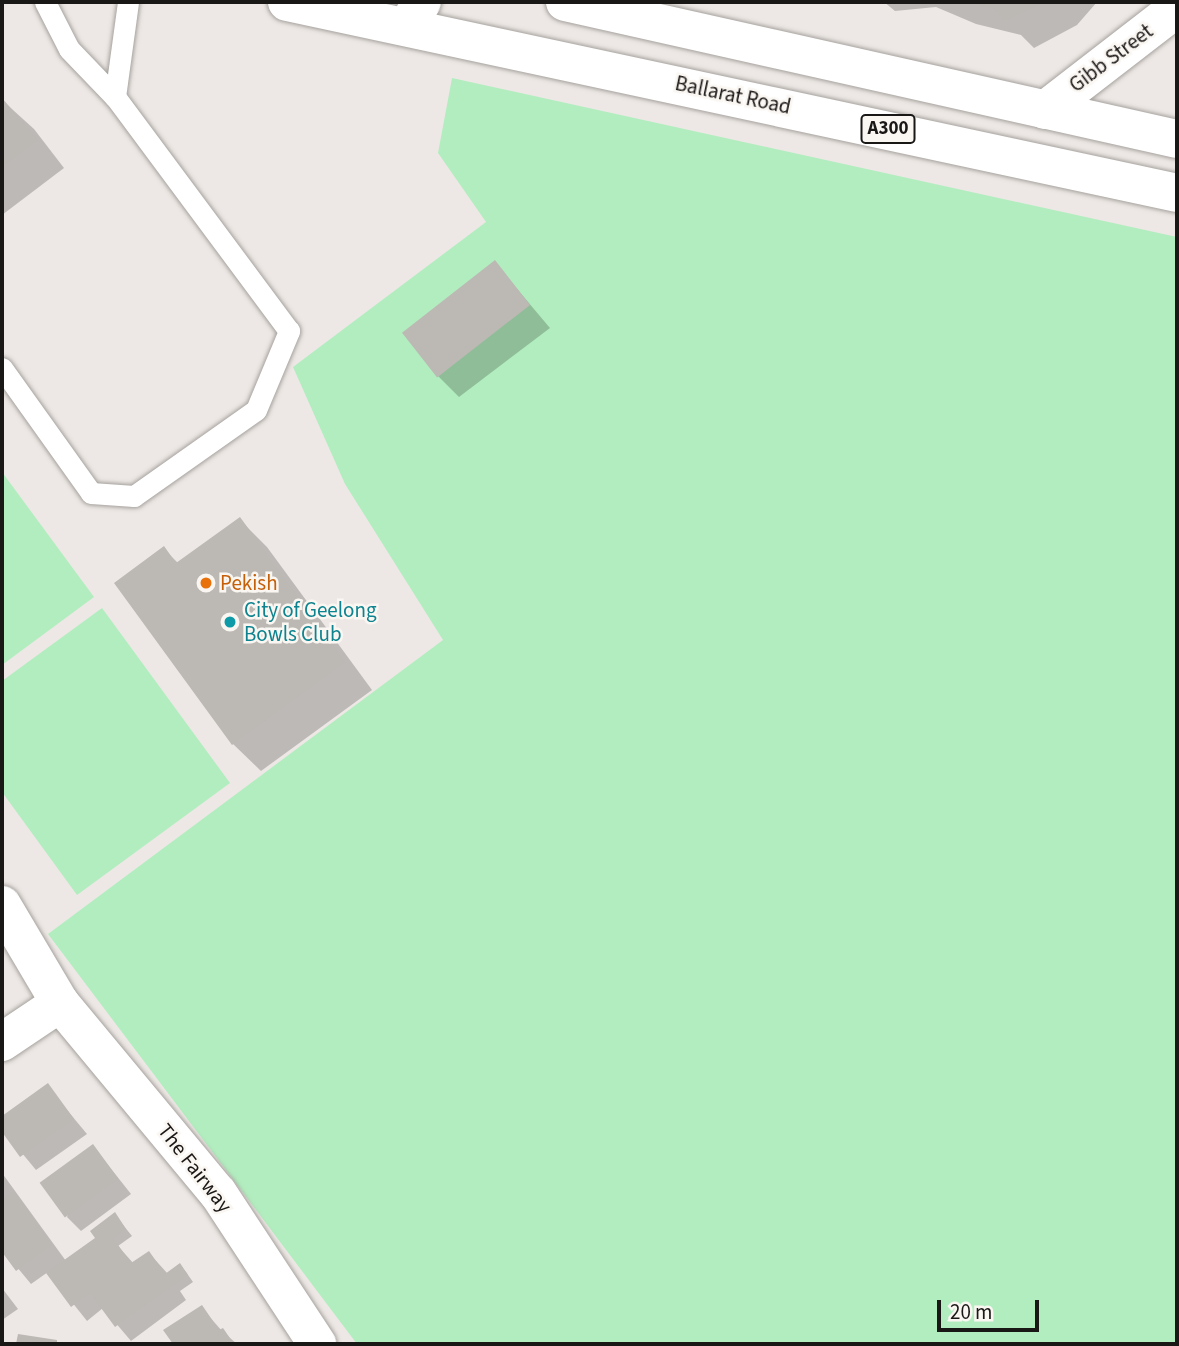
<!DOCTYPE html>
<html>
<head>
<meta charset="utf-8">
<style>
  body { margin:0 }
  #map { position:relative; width:1179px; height:1346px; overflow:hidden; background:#ede8e5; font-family:"Source Sans 3",sans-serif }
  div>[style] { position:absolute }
  .green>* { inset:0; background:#b2edbf }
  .shadow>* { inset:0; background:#0003 }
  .building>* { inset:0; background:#bcb8b4; transform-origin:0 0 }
  .roads { filter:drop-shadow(0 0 2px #a6a29e) drop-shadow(0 0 2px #a6a29e) }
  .lane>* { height:21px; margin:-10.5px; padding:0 10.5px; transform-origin:10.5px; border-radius:10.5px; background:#fff }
  .street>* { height:38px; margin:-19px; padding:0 19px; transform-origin:19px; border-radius:19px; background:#fff }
  .highway>* { height:38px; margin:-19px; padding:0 19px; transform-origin:19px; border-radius:19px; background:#fff }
  .dots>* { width:19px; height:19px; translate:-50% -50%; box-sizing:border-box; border:4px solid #faf6f2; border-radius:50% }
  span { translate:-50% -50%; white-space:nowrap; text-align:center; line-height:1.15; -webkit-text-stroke:5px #faf6f2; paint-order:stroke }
  .shield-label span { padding:2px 5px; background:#faf6f2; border:2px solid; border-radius:5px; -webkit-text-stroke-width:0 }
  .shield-label { font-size:19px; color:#1a1817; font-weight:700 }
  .street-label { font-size:21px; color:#1a1817 }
  .food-label { font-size:21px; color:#c56008 }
  .left { translate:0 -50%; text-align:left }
  .culture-label { font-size:21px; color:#0d838f }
  .frame { position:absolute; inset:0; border:4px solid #1a1817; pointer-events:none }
  .scale { position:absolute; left:937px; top:1300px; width:102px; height:32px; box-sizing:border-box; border:4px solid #1a1817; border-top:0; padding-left:9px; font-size:21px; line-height:24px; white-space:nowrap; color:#1a1817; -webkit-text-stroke:5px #faf6f2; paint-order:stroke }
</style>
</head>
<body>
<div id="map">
  <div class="green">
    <div style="clip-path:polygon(452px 78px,1177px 237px,1177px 1344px,357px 1344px,48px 934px,443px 640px,345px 484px,293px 367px,486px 222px,438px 153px)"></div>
    <div style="clip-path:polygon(2px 472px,94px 597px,2px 665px)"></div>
    <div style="clip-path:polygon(102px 608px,230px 783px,77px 895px,2px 792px,2px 681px)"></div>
  </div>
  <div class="shadow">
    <div style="clip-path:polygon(884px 2px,1097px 2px,1077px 25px,1034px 48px,1021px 35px,976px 24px,936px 7px,895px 11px)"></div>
    <div style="clip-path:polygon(2px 100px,34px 129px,64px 168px,2px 215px)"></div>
    <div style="clip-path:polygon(495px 263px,550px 328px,459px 397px,438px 376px)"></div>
    <div style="clip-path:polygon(240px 520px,267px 547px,372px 690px,261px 771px,233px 744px,164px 549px,179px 564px)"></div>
    <div style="clip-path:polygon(47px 1086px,87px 1134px,36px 1170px,2px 1129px,2px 1118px)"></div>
    <div style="clip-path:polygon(93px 1146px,131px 1194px,81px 1231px,67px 1217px)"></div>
    <div style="clip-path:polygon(2px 1173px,66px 1261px,97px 1238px,115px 1215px,132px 1236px,118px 1246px,134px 1264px,149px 1253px,168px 1274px,180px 1266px,186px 1272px,193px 1282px,180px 1291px,186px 1300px,131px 1341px,103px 1308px,87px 1321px,48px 1272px,31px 1284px,2px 1249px)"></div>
    <div style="clip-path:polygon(2px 1288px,18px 1309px,2px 1320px)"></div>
    <div style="clip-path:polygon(201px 1307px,222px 1331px,237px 1344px,175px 1344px,166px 1331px)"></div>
  </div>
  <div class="building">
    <div style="clip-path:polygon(964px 2px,1045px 2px,1004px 21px,995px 9px)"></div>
    <div style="clip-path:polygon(2px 98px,38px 140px,2px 167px)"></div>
    <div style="left:495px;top:260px;width:57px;height:118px;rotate:52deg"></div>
    <div style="clip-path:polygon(240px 517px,345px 662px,232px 745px,114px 583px,164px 546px,176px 563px)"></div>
    <div style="clip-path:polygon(48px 1083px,74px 1119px,20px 1157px,2px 1132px,2px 1116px)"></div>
    <div style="left:93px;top:1144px;width:43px;height:66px;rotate:54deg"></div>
    <div style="clip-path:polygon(14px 1191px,52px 1245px,16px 1271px,2px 1252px,2px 1200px)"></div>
    <div style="clip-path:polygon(115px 1212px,126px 1229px,113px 1238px,131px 1263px,149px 1251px,165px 1274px,180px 1263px,188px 1275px,115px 1327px,90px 1293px,71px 1307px,46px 1273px,95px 1238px,90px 1231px)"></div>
    <div style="clip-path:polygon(202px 1305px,219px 1330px,223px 1328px,234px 1344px,173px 1344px,163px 1330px)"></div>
    <div style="clip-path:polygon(18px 1334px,57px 1340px,57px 1344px,16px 1344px)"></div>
  </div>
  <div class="roads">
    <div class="lane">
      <div style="left:115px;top:97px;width:96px;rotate:-82.2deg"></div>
      <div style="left:2px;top:368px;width:153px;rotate:54.5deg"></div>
      <div style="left:91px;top:493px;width:43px;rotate:4deg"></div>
      <div style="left:134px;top:496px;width:149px;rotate:-35.2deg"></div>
      <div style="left:256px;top:410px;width:86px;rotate:-67.3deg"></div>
      <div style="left:289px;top:331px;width:292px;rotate:-126.6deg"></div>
      <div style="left:115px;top:97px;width:66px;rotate:-133.8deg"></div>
      <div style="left:69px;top:49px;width:53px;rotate:-117.1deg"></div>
    </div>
    <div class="street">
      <div style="left:407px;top:26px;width:28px;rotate:-58deg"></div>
      <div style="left:1045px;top:110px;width:167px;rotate:-37.7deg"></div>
      <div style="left:2px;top:905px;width:114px;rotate:59.4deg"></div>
      <div style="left:60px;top:1003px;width:247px;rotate:50.3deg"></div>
      <div style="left:218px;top:1193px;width:181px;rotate:56.7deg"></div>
      <div style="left:2px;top:1042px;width:70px;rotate:-33.9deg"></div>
    </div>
    <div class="highway">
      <div style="left:287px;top:2px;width:910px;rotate:12.11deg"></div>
      <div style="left:565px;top:2px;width:627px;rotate:12.62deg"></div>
    </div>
  </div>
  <div class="dots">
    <div style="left:206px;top:583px;background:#e8710a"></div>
    <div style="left:230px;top:622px;background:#0f9aa8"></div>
  </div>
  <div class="shield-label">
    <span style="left:888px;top:129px">A300</span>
  </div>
  <div class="street-label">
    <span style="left:1111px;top:58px;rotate:-37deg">Gibb Street</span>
    <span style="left:733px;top:95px;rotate:12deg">Ballarat Road</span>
    <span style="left:195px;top:1168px;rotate:52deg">The Fairway</span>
  </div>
  <div class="food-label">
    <span class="left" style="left:220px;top:583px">Pekish</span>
  </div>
  <div class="culture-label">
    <span class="left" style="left:244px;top:622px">City of Geelong<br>Bowls Club</span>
  </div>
  <div class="frame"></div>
  <div class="scale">20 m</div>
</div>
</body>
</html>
